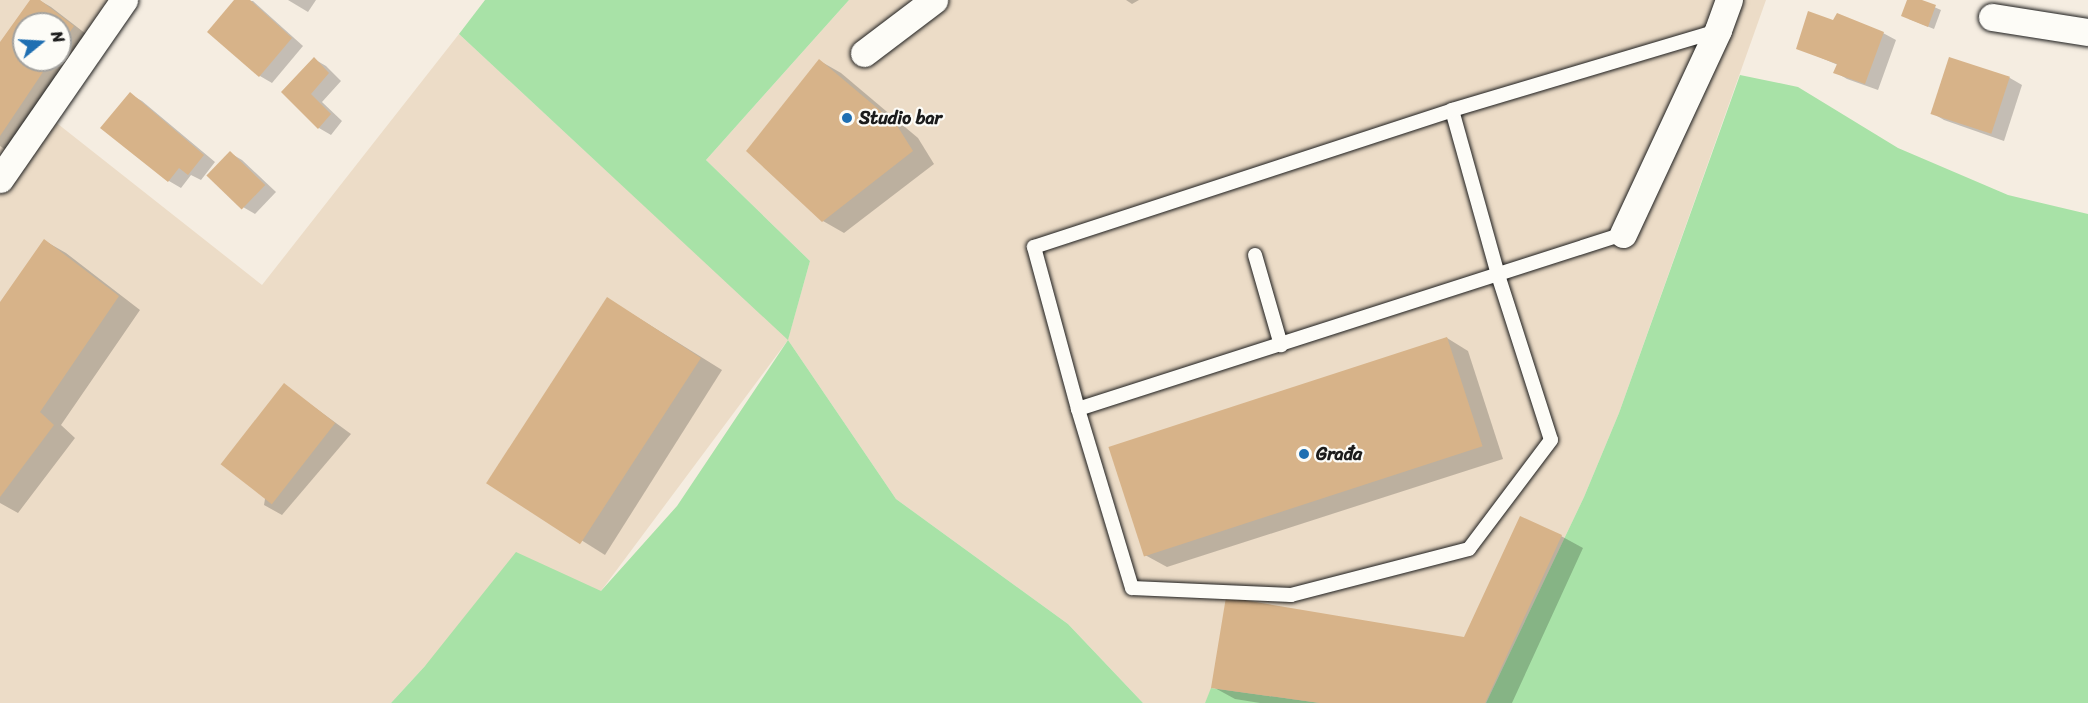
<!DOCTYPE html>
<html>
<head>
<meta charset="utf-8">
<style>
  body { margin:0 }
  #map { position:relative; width:2088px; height:703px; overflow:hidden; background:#f5ede1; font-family:Sriracha,sans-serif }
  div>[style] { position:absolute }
  .built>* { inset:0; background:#ecdcc7 }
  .green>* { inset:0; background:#a8e2a7 }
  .shadow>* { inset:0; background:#0003 }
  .building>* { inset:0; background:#d7b389; transform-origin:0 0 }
  .roads { filter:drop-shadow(0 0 2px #1c1c1c) drop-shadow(0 0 2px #1c1c1c) }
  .lane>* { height:14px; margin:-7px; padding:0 7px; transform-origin:7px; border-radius:7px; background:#fdfcf7 }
  .street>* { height:27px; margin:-13.5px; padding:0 13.5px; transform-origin:13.5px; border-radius:13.5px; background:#fdfcf7 }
  .dots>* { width:16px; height:16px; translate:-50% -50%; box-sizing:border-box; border:3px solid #fdfcf7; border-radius:50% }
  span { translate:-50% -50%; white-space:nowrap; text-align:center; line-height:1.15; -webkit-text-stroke:4.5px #fdfcf7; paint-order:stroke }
  .poi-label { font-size:18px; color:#1c1c1c; font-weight:700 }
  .left { translate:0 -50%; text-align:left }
  .north { position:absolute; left:12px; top:12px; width:60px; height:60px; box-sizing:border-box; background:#fdfcf7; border:2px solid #a3a29f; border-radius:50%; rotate:72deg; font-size:16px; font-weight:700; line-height:24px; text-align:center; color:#1c1c1c }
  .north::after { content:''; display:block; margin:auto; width:21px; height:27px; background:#1f6fb2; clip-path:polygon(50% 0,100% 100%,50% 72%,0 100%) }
</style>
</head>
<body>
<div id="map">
  <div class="built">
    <div style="clip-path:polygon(evenodd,0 0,124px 0,44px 113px,262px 285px,459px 34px,788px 339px,810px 261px,706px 160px,849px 0,1766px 0,1619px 413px,1584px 497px,1486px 703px,1320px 703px,1212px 688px,1205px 703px,1143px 703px,1068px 624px,896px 499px,788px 340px,601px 591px,425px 666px,391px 703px,0 703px,0 0,24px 24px,60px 24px,60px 60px,24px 60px,24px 24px)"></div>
  </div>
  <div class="green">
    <div style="clip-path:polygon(485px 0,849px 0,706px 160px,810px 261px,788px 340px,896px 499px,1068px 624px,1143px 703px,391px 703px,425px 666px,516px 552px,601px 591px,677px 506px,788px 340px,459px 34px)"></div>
    <div style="clip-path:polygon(1740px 75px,1798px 87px,1898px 148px,2008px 195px,2088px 214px,2088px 703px,1486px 703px,1584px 497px,1619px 413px)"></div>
    <div style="clip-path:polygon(1211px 688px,1320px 703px,1205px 703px)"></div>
  </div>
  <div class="shadow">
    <div style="clip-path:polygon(evenodd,32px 0,39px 0,51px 7px,90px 37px,12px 154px,0 146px,0 44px,32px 0,24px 24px,60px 24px,60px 60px,24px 60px,24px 24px)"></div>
    <div style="clip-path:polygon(236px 0,253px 1px,303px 46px,272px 83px,260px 76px)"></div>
    <div style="clip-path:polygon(288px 0,316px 0,308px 12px)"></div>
    <div style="clip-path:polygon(1126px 0,1139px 0,1132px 4px)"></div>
    <div style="clip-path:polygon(1909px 0,1918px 0,1941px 10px,1934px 29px,1909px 19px)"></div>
    <div style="clip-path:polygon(1834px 21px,1883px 33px,1896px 40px,1878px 90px,1847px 79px,1835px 72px,1838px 65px,1798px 48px)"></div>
    <div style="clip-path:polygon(314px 59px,326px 66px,341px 81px,322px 102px,342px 121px,331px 135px,319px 128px,283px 92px)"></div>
    <div style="clip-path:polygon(1950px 59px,2010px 78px,2022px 85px,2004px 141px,1944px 120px,1932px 113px)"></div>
    <div style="clip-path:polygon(820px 61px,841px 73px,918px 138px,934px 164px,844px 233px,823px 221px)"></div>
    <div style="clip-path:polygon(130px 94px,142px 101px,215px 162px,201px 180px,191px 175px,181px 188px,169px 181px)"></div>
    <div style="clip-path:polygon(230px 153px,242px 160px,276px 192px,255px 214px,243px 207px)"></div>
    <div style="clip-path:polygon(45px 241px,66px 253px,140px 310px,61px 425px,75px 438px,18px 513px,0 503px,0 304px)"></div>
    <div style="clip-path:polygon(629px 312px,722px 370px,605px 555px,492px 484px)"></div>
    <div style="clip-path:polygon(1447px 338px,1468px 351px,1503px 459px,1167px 567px,1145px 555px)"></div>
    <div style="clip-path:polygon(284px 385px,351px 434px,282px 515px,264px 505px)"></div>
    <div style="clip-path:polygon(1561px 536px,1583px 548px,1512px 703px,1260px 703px,1235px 699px,1213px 687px,1465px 639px)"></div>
  </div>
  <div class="building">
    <div style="clip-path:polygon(30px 0,40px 0,74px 26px,60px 46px,60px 24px,24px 24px,24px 60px,51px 60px,0 136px,0 42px)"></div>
    <div style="clip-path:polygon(234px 0,250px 0,292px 38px,259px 77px,207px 32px)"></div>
    <div style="clip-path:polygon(1907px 0,1922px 0,1936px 5px,1928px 27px,1901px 16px)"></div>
    <div style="clip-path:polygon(1808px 11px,1833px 20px,1837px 13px,1884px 32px,1865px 84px,1833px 73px,1837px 64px,1796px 49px)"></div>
    <div style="clip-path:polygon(314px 57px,329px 73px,311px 94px,331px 114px,318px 129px,281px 92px)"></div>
    <div style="left:1949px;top:57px;width:64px;height:60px;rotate:18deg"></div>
    <div style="clip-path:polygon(819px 59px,896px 124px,913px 151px,822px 222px,746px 151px)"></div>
    <div style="clip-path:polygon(130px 92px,204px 155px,188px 175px,179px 168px,168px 182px,100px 128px)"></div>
    <div style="left:230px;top:151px;width:49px;height:34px;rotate:44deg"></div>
    <div style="clip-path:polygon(44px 239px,119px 296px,40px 412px,54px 425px,0 497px,0 302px)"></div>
    <div style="left:607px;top:297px;width:112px;height:222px;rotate:33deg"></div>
    <div style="left:1447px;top:337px;width:115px;height:356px;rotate:72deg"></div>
    <div style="left:284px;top:383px;width:65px;height:103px;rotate:38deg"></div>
    <div style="clip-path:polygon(1520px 516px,1562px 535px,1485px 703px,1320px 703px,1211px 688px,1226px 597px,1464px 637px)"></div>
  </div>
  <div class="roads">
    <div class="lane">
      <div style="left:1452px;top:110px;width:171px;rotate:74.4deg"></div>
      <div style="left:1498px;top:275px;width:173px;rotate:72.2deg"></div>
      <div style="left:1551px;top:440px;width:136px;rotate:127deg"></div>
      <div style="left:1469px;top:549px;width:184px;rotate:165.5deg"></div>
      <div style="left:1291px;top:595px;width:159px;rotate:-177.5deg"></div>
      <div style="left:1132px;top:588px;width:187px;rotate:-106.8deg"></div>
      <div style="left:1078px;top:409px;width:168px;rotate:-105.2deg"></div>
      <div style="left:1034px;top:247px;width:440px;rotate:-18.1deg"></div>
      <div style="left:1452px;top:110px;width:277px;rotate:-16.6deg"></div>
      <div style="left:1255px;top:255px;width:94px;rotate:73.9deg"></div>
      <div style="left:1078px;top:409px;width:572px;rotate:-17.8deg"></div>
    </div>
    <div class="street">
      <div style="left:1992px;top:17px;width:97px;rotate:8.9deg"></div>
      <div style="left:864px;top:53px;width:88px;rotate:-37.1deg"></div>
      <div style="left:0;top:179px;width:218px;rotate:-55.3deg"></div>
      <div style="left:1623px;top:234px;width:225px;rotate:-65deg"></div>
      <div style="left:1718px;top:30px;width:32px;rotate:-70deg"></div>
    </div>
  </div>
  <div class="dots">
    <div style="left:847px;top:118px;background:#1f6fb2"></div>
    <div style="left:1304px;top:454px;background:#1f6fb2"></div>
  </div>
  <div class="poi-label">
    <span class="left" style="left:859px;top:118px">Studio bar</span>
    <span class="left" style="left:1316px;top:454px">Građa</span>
  </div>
  <div class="north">N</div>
</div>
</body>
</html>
